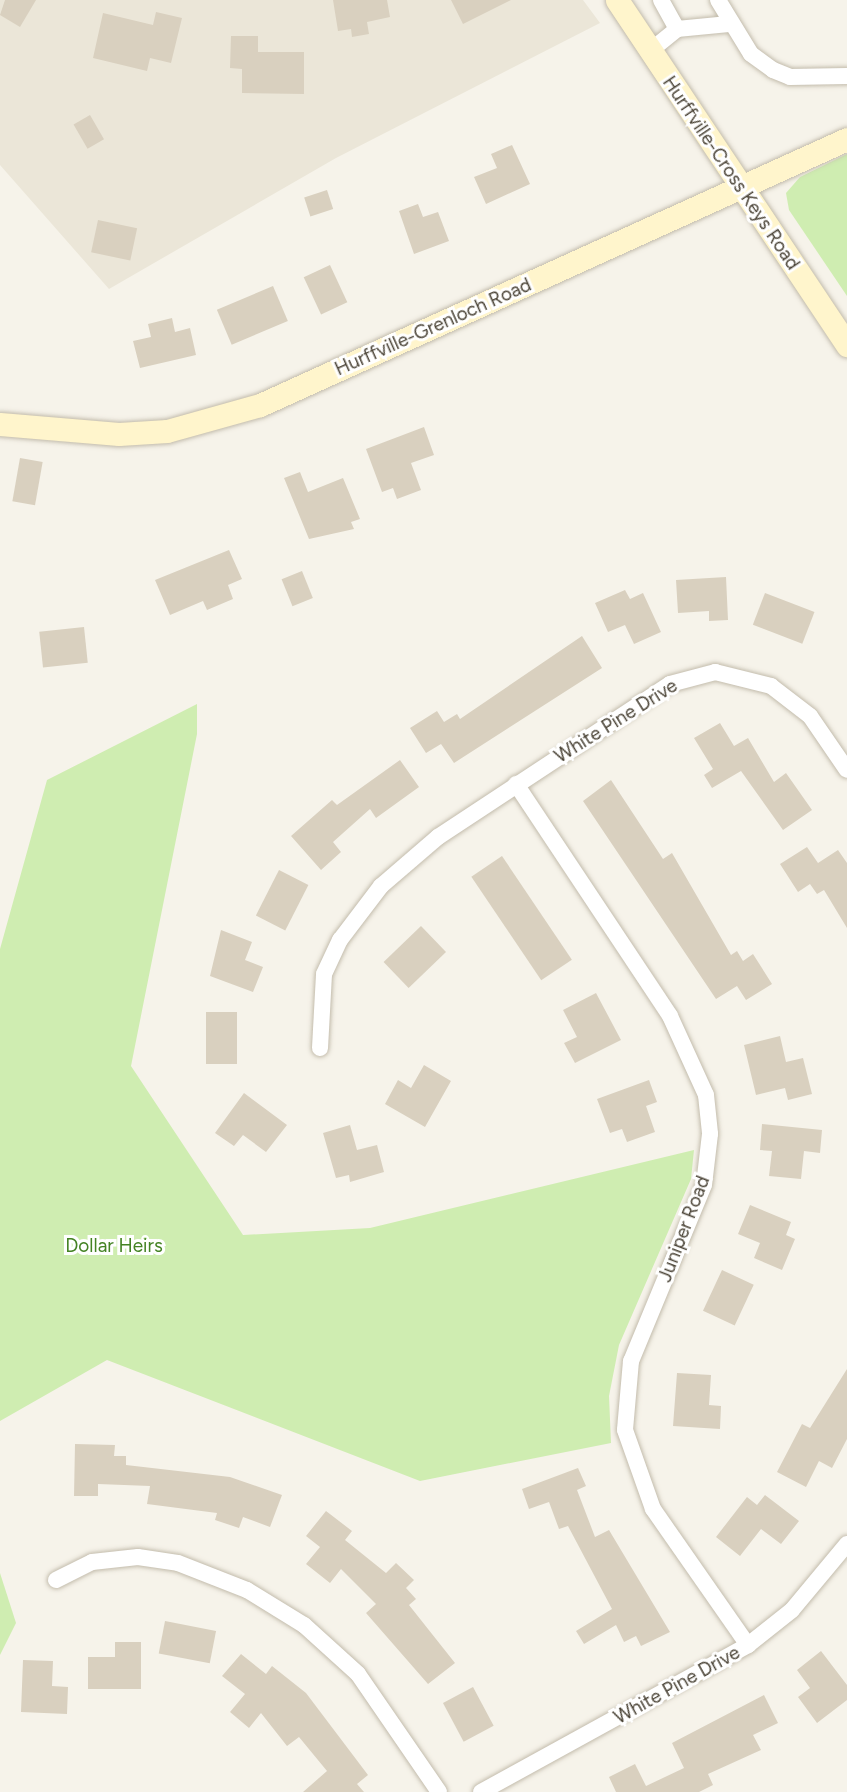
<!DOCTYPE html>
<html>
<head>
<meta charset="utf-8">
<style>
  body { margin:0 }
  #map { position:relative; width:847px; height:1792px; overflow:hidden; background:#f6f3ea; font-family:Figtree,sans-serif }
  div>[style] { position:absolute }
  .residential>* { inset:0; background:#ebe6d8 }
  .green>* { inset:0; background:#cfedb1 }
  .building>* { inset:0; background:#d9d0bf; transform-origin:0 0 }
  .roads { filter:drop-shadow(0 0 2px #c3bcac) drop-shadow(0 0 2px #c3bcac) }
  .street>* { height:16px; margin:-8px; padding:0 8px; transform-origin:8px; border-radius:8px; background:#fff }
  .secondary>* { height:23px; margin:-11.5px; padding:0 11.5px; transform-origin:11.5px; border-radius:11.5px; background:#fff5cc }
  span { translate:-50% -50%; white-space:nowrap; text-align:center; line-height:1.15; -webkit-text-stroke:6px #fff; paint-order:stroke }
  .street-label { font-size:19px; color:#4b4437 }
  .park-label { font-size:19px; color:#448324 }
</style>
</head>
<body>
<div id="map">
  <div class="residential">
    <div style="clip-path:polygon(0 0,583px 0,600px 23px,336px 158px,109px 289px,0 165px)"></div>
  </div>
  <div class="green">
    <div style="clip-path:polygon(847px 154px,847px 296px,789px 210px,786px 193px,800px 177px)"></div>
    <div style="clip-path:polygon(197px 704px,197px 734px,131px 1066px,243px 1235px,370px 1228px,694px 1150px,691px 1179px,619px 1345px,609px 1396px,611px 1443px,420px 1481px,107px 1360px,0 1421px,0 949px,47px 780px)"></div>
    <div style="clip-path:polygon(0 1573px,16px 1623px,0 1655px)"></div>
  </div>
  <div class="building">
    <div style="clip-path:polygon(5px 0,36px 0,20px 27px,0 15px)"></div>
    <div style="clip-path:polygon(333px 0,387px 0,390px 17px,367px 22px,369px 34px,352px 37px,351px 29px,338px 31px)"></div>
    <div style="clip-path:polygon(451px 0,511px 0,463px 24px)"></div>
    <div style="clip-path:polygon(156px 12px,182px 18px,171px 63px,150px 58px,147px 71px,93px 58px,103px 13px,153px 25px)"></div>
    <div style="clip-path:polygon(231px 36px,258px 36px,258px 52px,304px 52px,304px 94px,242px 93px,242px 69px,230px 68px)"></div>
    <div style="left:90px;top:115px;width:28px;height:19px;rotate:60deg"></div>
    <div style="clip-path:polygon(512px 145px,530px 184px,486px 204px,474px 177px,497px 168px,491px 154px)"></div>
    <div style="left:327px;top:190px;width:20px;height:24px;rotate:72deg"></div>
    <div style="clip-path:polygon(418px 204px,423px 217px,438px 212px,449px 241px,414px 254px,399px 211px)"></div>
    <div style="left:98px;top:220px;width:40px;height:33px;rotate:12deg"></div>
    <div style="left:330px;top:265px;width:41px;height:29px;rotate:65deg"></div>
    <div style="left:273px;top:286px;width:38px;height:61px;rotate:67deg"></div>
    <div style="clip-path:polygon(172px 318px,175px 332px,190px 328px,196px 355px,140px 368px,133px 341px,151px 337px,148px 324px)"></div>
    <div style="clip-path:polygon(424px 427px,434px 455px,411px 463px,421px 490px,397px 499px,393px 488px,382px 492px,366px 449px)"></div>
    <div style="left:20px;top:458px;width:23px;height:44px;rotate:10deg"></div>
    <div style="clip-path:polygon(300px 472px,308px 492px,343px 478px,360px 519px,351px 522px,354px 529px,309px 539px,284px 478px)"></div>
    <div style="clip-path:polygon(229px 550px,242px 579px,228px 585px,233px 599px,207px 610px,203px 601px,170px 615px,155px 580px)"></div>
    <div style="left:302px;top:571px;width:29px;height:22px;rotate:68deg"></div>
    <div style="clip-path:polygon(726px 577px,728px 620px,709px 621px,709px 611px,678px 613px,676px 580px)"></div>
    <div style="clip-path:polygon(625px 590px,630px 599px,643px 593px,661px 632px,634px 644px,625px 625px,608px 632px,595px 603px)"></div>
    <div style="left:765px;top:593px;width:53px;height:34px;rotate:21deg"></div>
    <div style="left:84px;top:627px;width:36px;height:45px;rotate:84deg"></div>
    <div style="clip-path:polygon(582px 636px,602px 668px,454px 763px,441px 744px,426px 753px,410px 728px,437px 711px,444px 722px,457px 714px,460px 719px)"></div>
    <div style="clip-path:polygon(720px 723px,734px 746px,748px 738px,774px 782px,786px 773px,812px 810px,783px 830px,741px 771px,712px 788px,704px 775px,713px 769px,694px 738px)"></div>
    <div style="clip-path:polygon(400px 760px,419px 787px,376px 818px,370px 809px,333px 842px,341px 852px,321px 870px,291px 836px,332px 800px,337px 805px)"></div>
    <div style="clip-path:polygon(611px 780px,663px 859px,672px 853px,731px 955px,737px 951px,743px 961px,753px 954px,772px 984px,746px 1000px,737px 986px,716px 999px,583px 801px)"></div>
    <div style="clip-path:polygon(807px 847px,818px 863px,838px 850px,847px 863px,847px 928px,824px 890px,817px 894px,810px 884px,798px 892px,780px 864px)"></div>
    <div style="left:502px;top:856px;width:125px;height:37px;rotate:56deg"></div>
    <div style="left:279px;top:870px;width:33px;height:51px;rotate:27deg"></div>
    <div style="left:421px;top:926px;width:36px;height:52px;rotate:46deg"></div>
    <div style="clip-path:polygon(221px 930px,252px 942px,245px 960px,263px 967px,253px 992px,210px 976px)"></div>
    <div style="clip-path:polygon(596px 993px,621px 1040px,575px 1063px,564px 1043px,577px 1037px,563px 1010px)"></div>
    <div style="left:206px;top:1012px;width:31px;height:52px"></div>
    <div style="clip-path:polygon(780px 1036px,786px 1062px,803px 1058px,812px 1094px,788px 1100px,785px 1088px,756px 1095px,744px 1045px)"></div>
    <div style="clip-path:polygon(424px 1065px,451px 1081px,425px 1127px,385px 1104px,398px 1080px,411px 1088px)"></div>
    <div style="clip-path:polygon(649px 1080px,657px 1102px,646px 1106px,655px 1132px,627px 1142px,622px 1129px,610px 1133px,597px 1099px)"></div>
    <div style="clip-path:polygon(244px 1093px,287px 1125px,266px 1152px,243px 1135px,234px 1146px,215px 1133px)"></div>
    <div style="clip-path:polygon(762px 1124px,822px 1130px,820px 1153px,804px 1151px,801px 1179px,769px 1176px,772px 1151px,760px 1150px)"></div>
    <div style="clip-path:polygon(350px 1125px,357px 1150px,377px 1145px,384px 1172px,350px 1182px,349px 1175px,336px 1178px,323px 1133px)"></div>
    <div style="clip-path:polygon(750px 1205px,791px 1222px,786px 1235px,795px 1239px,782px 1270px,754px 1258px,760px 1243px,738px 1234px)"></div>
    <div style="left:722px;top:1270px;width:35px;height:45px;rotate:25deg"></div>
    <div style="clip-path:polygon(847px 1369px,847px 1439px,832px 1468px,819px 1461px,806px 1487px,777px 1472px,802px 1424px,810px 1428px)"></div>
    <div style="clip-path:polygon(677px 1373px,711px 1375px,709px 1405px,721px 1406px,720px 1429px,673px 1426px)"></div>
    <div style="clip-path:polygon(75px 1444px,115px 1445px,114px 1456px,126px 1456px,126px 1465px,230px 1477px,282px 1495px,270px 1527px,243px 1517px,239px 1528px,215px 1520px,217px 1513px,147px 1504px,150px 1486px,98px 1484px,98px 1496px,74px 1496px)"></div>
    <div style="clip-path:polygon(578px 1468px,586px 1486px,577px 1490px,595px 1537px,609px 1530px,670px 1632px,641px 1646px,636px 1636px,624px 1642px,616px 1625px,584px 1644px,576px 1631px,612px 1609px,568px 1526px,559px 1529px,549px 1502px,529px 1509px,522px 1489px)"></div>
    <div style="clip-path:polygon(765px 1495px,799px 1521px,781px 1544px,761px 1529px,740px 1556px,716px 1537px,747px 1497px,757px 1505px)"></div>
    <div style="clip-path:polygon(326px 1511px,352px 1531px,345px 1540px,386px 1573px,396px 1563px,414px 1580px,406px 1588px,416px 1599px,409px 1605px,455px 1663px,428px 1684px,366px 1613px,376px 1604px,341px 1569px,330px 1583px,306px 1564px,320px 1547px,306px 1536px)"></div>
    <div style="left:165px;top:1621px;width:52px;height:33px;rotate:11deg"></div>
    <div style="clip-path:polygon(115px 1642px,141px 1642px,141px 1689px,88px 1689px,88px 1657px,115px 1657px)"></div>
    <div style="clip-path:polygon(821px 1651px,847px 1685px,847px 1700px,817px 1723px,798px 1697px,810px 1688px,797px 1670px)"></div>
    <div style="clip-path:polygon(241px 1654px,266px 1674px,272px 1666px,306px 1693px,368px 1775px,357px 1784px,364px 1792px,303px 1792px,327px 1771px,299px 1737px,287px 1746px,261px 1713px,249px 1728px,230px 1712px,245px 1694px,222px 1676px)"></div>
    <div style="clip-path:polygon(23px 1660px,53px 1661px,52px 1686px,68px 1687px,67px 1714px,21px 1712px)"></div>
    <div style="left:473px;top:1687px;width:44px;height:34px;rotate:62deg"></div>
    <div style="clip-path:polygon(764px 1695px,778px 1723px,753px 1735px,761px 1750px,708px 1774px,713px 1785px,699px 1792px,616px 1792px,609px 1777px,635px 1764px,646px 1786px,684px 1768px,672px 1743px)"></div>
  </div>
  <div class="roads">
    <div class="street">
      <div style="left:718px;top:0;width:63px;rotate:58.6deg"></div>
      <div style="left:751px;top:54px;width:27px;rotate:36deg"></div>
      <div style="left:773px;top:70px;width:18px;rotate:22deg"></div>
      <div style="left:790px;top:77px;width:57px;rotate:-1deg"></div>
      <div style="left:677px;top:29px;width:52px;rotate:-5.5deg"></div>
      <div style="left:650px;top:51px;width:35px;rotate:-39deg"></div>
      <div style="left:677px;top:29px;width:33px;rotate:-119deg"></div>
      <div style="left:516px;top:784px;width:278px;rotate:56.4deg"></div>
      <div style="left:670px;top:1016px;width:87px;rotate:65.5deg"></div>
      <div style="left:706px;top:1095px;width:39px;rotate:84deg"></div>
      <div style="left:710px;top:1134px;width:51px;rotate:96.7deg"></div>
      <div style="left:704px;top:1185px;width:191px;rotate:112.5deg"></div>
      <div style="left:631px;top:1361px;width:69px;rotate:95deg"></div>
      <div style="left:625px;top:1430px;width:84px;rotate:70.5deg"></div>
      <div style="left:653px;top:1509px;width:166px;rotate:55.1deg"></div>
      <div style="left:320px;top:1048px;width:74px;rotate:-86.9deg"></div>
      <div style="left:324px;top:974px;width:38px;rotate:-65deg"></div>
      <div style="left:340px;top:940px;width:68px;rotate:-52.8deg"></div>
      <div style="left:381px;top:886px;width:75px;rotate:-40.7deg"></div>
      <div style="left:438px;top:837px;width:278px;rotate:-33.4deg"></div>
      <div style="left:670px;top:684px;width:47px;rotate:-14.9deg"></div>
      <div style="left:715px;top:672px;width:58px;rotate:14deg"></div>
      <div style="left:771px;top:686px;width:49px;rotate:37.6deg"></div>
      <div style="left:810px;top:716px;width:65px;rotate:55.6deg"></div>
      <div style="left:56px;top:1580px;width:40px;rotate:-26.6deg"></div>
      <div style="left:92px;top:1562px;width:46px;rotate:-6.2deg"></div>
      <div style="left:138px;top:1557px;width:40px;rotate:8.5deg"></div>
      <div style="left:178px;top:1563px;width:74px;rotate:21.4deg"></div>
      <div style="left:247px;top:1590px;width:67px;rotate:31.6deg"></div>
      <div style="left:304px;top:1625px;width:73px;rotate:42.2deg"></div>
      <div style="left:358px;top:1674px;width:143px;rotate:55.5deg"></div>
      <div style="left:481px;top:1792px;width:305px;rotate:-28.8deg"></div>
      <div style="left:748px;top:1645px;width:56px;rotate:-38.5deg"></div>
      <div style="left:792px;top:1610px;width:86px;rotate:-50.2deg"></div>
    </div>
    <div class="secondary">
      <div style="left:617px;top:0;width:415px;rotate:56.3deg"></div>
      <div style="left:0;top:424px;width:119px;rotate:4.8deg"></div>
      <div style="left:119px;top:434px;width:48px;rotate:-3.6deg"></div>
      <div style="left:167px;top:431px;width:97px;rotate:-15.6deg"></div>
      <div style="left:260px;top:405px;width:644px;rotate:-24.38deg"></div>
    </div>
  </div>
  <div class="street-label">
    <span style="left:731px;top:173px;rotate:56deg">Hurffville-Cross Keys Road</span>
    <span style="left:433px;top:327px;rotate:-24deg">Hurffville-Grenloch Road</span>
    <span style="left:616px;top:721px;rotate:-32deg">White Pine Drive</span>
    <span style="left:684px;top:1229px;rotate:-69deg">Juniper Road</span>
    <span style="left:677px;top:1685px;rotate:-29deg">White Pine Drive</span>
  </div>
  <div class="park-label">
    <span style="left:114px;top:1246px">Dollar Heirs</span>
  </div>
</div>
</body>
</html>
